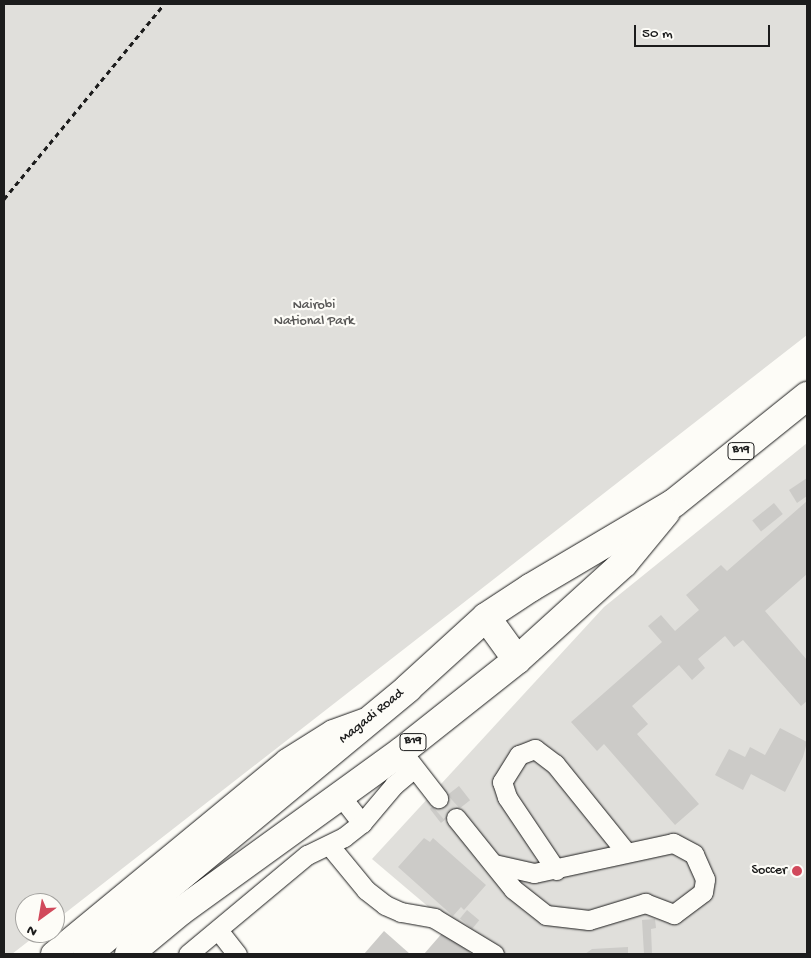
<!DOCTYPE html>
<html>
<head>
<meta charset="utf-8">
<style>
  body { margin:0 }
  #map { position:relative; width:811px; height:958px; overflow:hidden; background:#fdfcf7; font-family:"Gochi Hand",sans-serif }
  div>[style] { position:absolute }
  .green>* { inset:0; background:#e0dfdb }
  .building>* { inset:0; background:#cccbc8; transform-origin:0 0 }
  .minor-tunnel>* { height:19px; margin-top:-9.5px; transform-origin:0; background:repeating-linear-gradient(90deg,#dbdad6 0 19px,transparent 0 28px) }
  .path>* { height:3px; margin-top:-1.5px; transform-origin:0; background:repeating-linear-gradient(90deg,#1c1c1c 0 5px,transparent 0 9px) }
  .roads { filter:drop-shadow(0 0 1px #1c1c1c) drop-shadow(0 0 1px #1c1c1c) }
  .minor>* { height:19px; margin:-9.5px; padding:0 9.5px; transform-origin:9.5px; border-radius:9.5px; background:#fdfcf7 }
  .major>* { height:24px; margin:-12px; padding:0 12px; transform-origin:12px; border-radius:12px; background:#fdfcf7 }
  .highway>* { height:28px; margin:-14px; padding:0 14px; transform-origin:14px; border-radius:14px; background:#fdfcf7 }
  .dots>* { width:14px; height:14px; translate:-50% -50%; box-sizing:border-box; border:2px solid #fdfcf7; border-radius:50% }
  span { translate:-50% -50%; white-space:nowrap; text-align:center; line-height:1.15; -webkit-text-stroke:4.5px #fdfcf7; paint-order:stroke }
  .shield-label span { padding:1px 4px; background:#fdfcf7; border:1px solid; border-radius:4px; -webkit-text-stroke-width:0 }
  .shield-label { font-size:12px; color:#1c1c1c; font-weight:700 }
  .park-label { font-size:14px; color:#575655 }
  .street-label { font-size:14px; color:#1c1c1c }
  .poi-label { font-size:14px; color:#1c1c1c }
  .right { translate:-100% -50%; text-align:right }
  .frame { position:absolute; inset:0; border:5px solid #1c1c1c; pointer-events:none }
  .north { position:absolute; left:15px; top:893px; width:50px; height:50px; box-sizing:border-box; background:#fdfcf7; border:1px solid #a3a29f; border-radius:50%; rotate:212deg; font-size:14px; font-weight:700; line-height:20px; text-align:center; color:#1c1c1c }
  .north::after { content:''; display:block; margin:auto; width:18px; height:22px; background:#d1495b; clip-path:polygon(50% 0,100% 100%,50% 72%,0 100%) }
  .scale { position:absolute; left:634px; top:25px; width:136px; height:22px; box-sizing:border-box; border:2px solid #1c1c1c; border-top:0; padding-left:6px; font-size:15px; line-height:18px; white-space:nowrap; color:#1c1c1c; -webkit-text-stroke:4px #fdfcf7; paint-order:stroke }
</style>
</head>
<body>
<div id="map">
  <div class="green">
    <div style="clip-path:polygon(4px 4px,807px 4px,807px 335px,55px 921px,55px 903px,25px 903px,25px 933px,39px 933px,12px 954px,4px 954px)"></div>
    <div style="clip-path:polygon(807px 443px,807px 954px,484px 954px,372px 859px,604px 607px)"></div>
  </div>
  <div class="building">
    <div style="clip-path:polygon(807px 478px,807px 496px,797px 503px,789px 490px)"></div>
    <div style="clip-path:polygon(807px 501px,807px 574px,765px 611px,807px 660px,807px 701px,801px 706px,743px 640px,734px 647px,725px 636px,698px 659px,705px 668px,692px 680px,679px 665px,632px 706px,648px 724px,637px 734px,699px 804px,675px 825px,604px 744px,597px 751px,571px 722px,662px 642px,648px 626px,661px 615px,675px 631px,699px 610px,686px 595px,721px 565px,727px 571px)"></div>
    <div style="left:774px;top:503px;width:14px;height:28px;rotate:51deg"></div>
    <div style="clip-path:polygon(780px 728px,807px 742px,803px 757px,785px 792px,751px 774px,743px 790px,715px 775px,729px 749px,745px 757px,750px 747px,765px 755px)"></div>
    <div style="left:459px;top:786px;width:18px;height:37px;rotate:52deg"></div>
    <div style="clip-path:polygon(424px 838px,430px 842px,433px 838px,486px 885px,464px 910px,461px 907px,453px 916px,398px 867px)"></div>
    <div style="left:467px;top:910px;width:16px;height:11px;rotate:40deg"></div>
    <div style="clip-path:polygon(655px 919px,656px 928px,651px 929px,652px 954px,644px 954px,642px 920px)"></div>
    <div style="clip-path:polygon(384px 931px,410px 954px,364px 954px)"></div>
    <div style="clip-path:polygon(444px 931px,472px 954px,424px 954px)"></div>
    <div style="clip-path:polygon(628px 947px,628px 954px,585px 954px,592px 949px)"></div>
  </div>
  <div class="minor-tunnel">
    <div style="left:438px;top:798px;width:27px;rotate:48deg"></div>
  </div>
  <div class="path">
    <div style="left:4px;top:199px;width:252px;rotate:-50.6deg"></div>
  </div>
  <div class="roads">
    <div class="minor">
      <div style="left:407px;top:758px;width:51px;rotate:52.2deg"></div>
      <div style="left:339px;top:794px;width:37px;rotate:52deg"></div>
      <div style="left:456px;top:818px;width:91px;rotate:51.2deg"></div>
      <div style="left:513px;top:889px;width:42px;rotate:38.2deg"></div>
      <div style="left:546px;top:915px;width:43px;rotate:6.6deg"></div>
      <div style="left:589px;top:920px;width:59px;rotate:-16.9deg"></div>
      <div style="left:645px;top:903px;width:31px;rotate:21deg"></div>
      <div style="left:674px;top:914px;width:36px;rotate:-37deg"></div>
      <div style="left:703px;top:892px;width:13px;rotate:-81deg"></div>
      <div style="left:705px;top:879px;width:27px;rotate:-114deg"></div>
      <div style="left:694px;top:854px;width:24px;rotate:-152deg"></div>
      <div style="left:673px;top:843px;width:142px;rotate:167.8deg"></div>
      <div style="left:534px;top:873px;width:41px;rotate:-167.3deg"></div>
      <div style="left:329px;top:845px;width:58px;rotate:50.6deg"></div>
      <div style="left:366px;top:890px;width:24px;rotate:38deg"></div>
      <div style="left:385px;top:905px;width:17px;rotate:24deg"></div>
      <div style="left:401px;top:912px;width:34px;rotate:10deg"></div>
      <div style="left:434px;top:918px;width:70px;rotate:31deg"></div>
      <div style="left:556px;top:870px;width:88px;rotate:-123.9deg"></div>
      <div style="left:507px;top:797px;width:16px;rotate:-108deg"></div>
      <div style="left:502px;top:782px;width:32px;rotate:-58deg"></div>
      <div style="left:519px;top:755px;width:17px;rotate:-21deg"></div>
      <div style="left:535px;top:749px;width:25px;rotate:37deg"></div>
      <div style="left:555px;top:764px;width:113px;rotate:51.1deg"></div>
      <div style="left:218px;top:930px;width:31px;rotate:52deg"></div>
      <div style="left:188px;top:954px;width:155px;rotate:-39.8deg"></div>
      <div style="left:307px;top:855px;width:41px;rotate:-25.9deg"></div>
      <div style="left:344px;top:837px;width:23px;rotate:-38deg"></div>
      <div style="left:362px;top:823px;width:50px;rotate:-49.9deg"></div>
      <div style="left:394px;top:785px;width:26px;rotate:-40deg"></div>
    </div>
    <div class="major">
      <div style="left:53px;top:954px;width:303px;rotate:-39.5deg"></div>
      <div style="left:287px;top:761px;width:54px;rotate:-32.2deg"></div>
      <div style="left:333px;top:732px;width:33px;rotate:-20deg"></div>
    </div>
    <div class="highway">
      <div style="left:486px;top:617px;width:53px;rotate:54.2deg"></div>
      <div style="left:87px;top:954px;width:417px;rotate:-39.6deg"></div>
      <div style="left:408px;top:688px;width:105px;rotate:-42.3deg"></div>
      <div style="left:486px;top:617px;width:53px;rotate:-33.4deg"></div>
      <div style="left:530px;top:588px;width:167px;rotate:-30.6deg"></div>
      <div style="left:674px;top:503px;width:171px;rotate:-38.8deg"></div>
      <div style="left:129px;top:954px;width:67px;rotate:-39.6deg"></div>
      <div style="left:181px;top:911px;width:273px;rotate:-35.9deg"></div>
      <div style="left:402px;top:751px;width:147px;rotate:-38.4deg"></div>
      <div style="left:517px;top:660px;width:144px;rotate:-42.2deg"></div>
      <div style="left:624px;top:563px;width:66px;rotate:-50.5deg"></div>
    </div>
  </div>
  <div class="dots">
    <div style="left:797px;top:871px;background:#d1495b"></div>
  </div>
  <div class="shield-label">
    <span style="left:741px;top:451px">B19</span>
    <span style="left:413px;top:742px">B19</span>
  </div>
  <div class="park-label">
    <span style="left:314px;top:314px">Nairobi<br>National Park</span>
  </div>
  <div class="street-label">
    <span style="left:372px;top:717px;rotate:-39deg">Magadi Road</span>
  </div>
  <div class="poi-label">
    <span class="right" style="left:787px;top:871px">Soccer</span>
  </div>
  <div class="frame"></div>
  <div class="north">N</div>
  <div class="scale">50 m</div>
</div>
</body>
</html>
